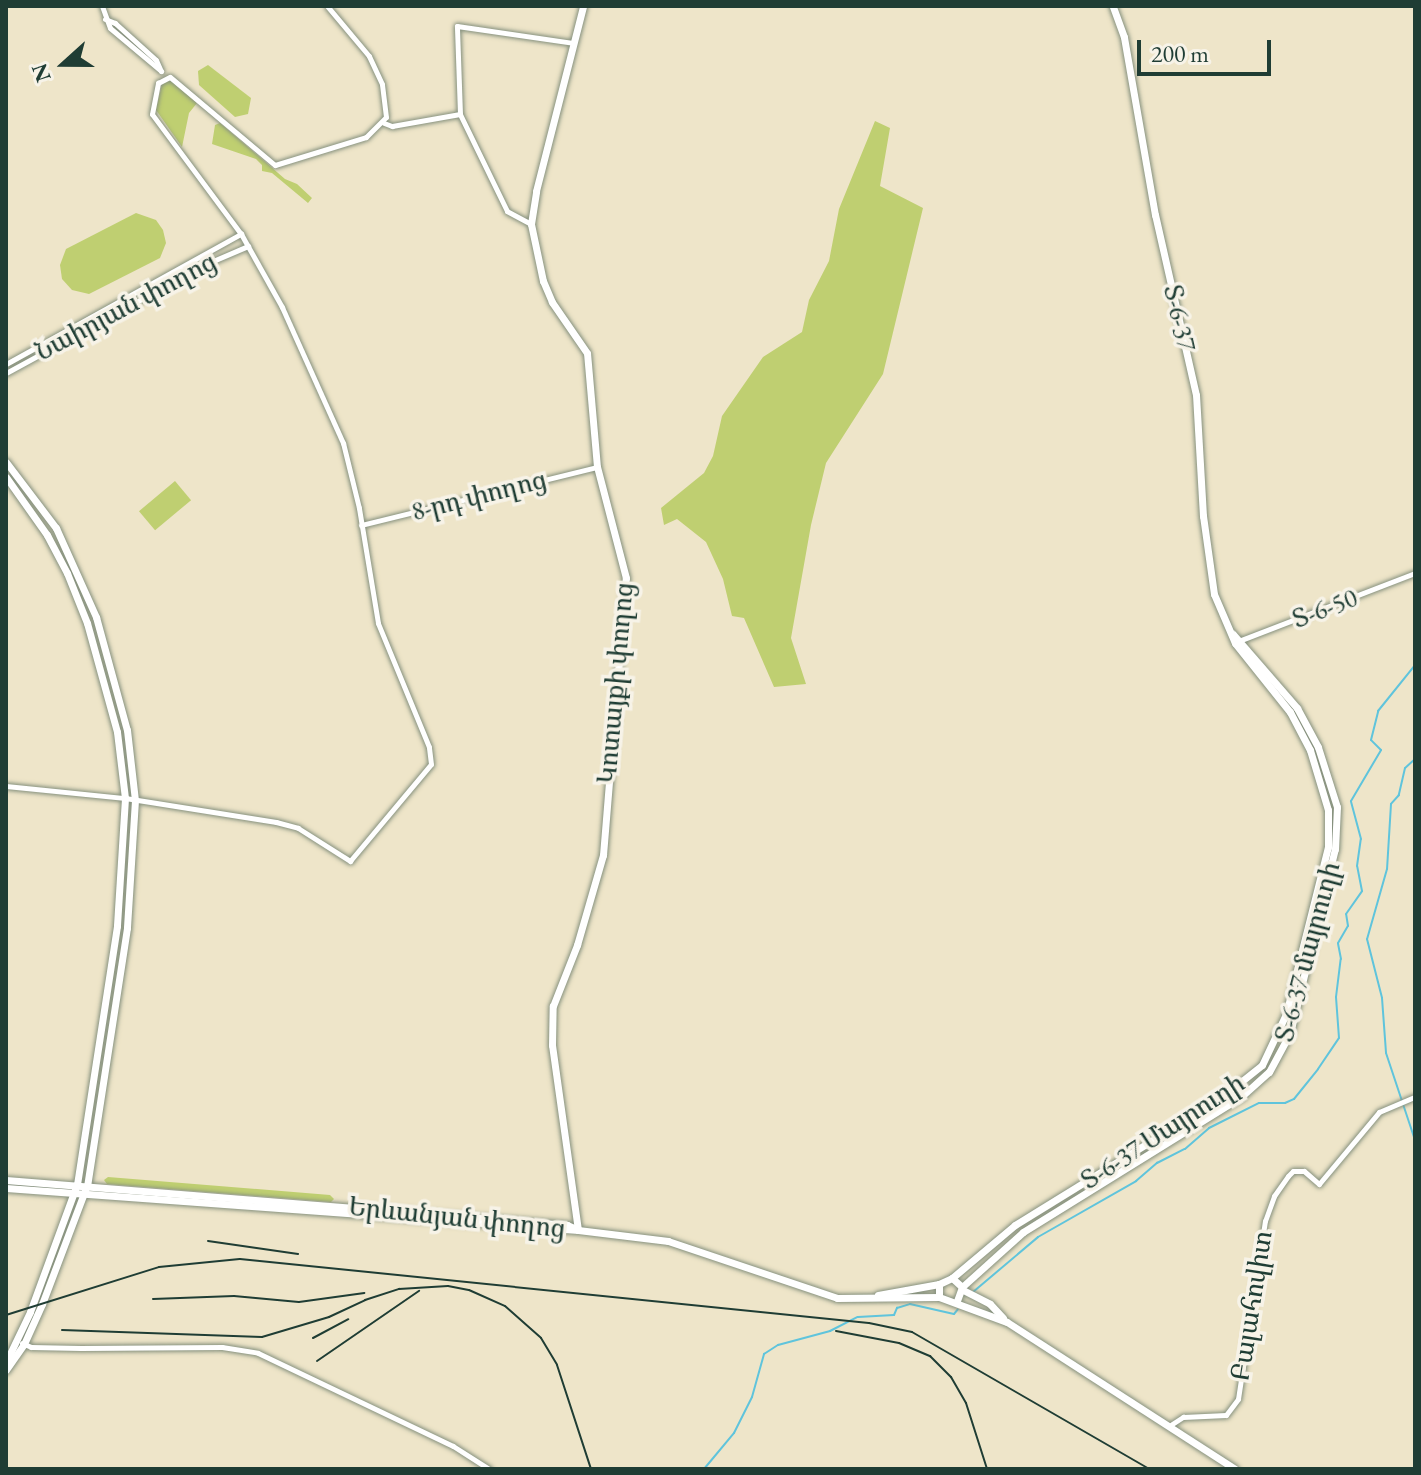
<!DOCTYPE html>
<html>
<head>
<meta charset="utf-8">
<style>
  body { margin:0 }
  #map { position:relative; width:1421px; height:1475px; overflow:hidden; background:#eee5c9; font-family:"EB Garamond","Noto Serif Armenian",serif }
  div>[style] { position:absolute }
  .green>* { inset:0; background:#bfcf71; transform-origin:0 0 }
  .stream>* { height:2px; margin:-1px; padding:0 1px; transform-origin:1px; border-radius:1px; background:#5fc4dc }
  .roads { filter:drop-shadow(0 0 2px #86917e) drop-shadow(0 0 2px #86917e) }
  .minor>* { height:5px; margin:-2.5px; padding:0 2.5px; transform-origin:2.5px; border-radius:2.5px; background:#fff }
  .major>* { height:7px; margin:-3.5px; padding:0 3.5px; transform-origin:3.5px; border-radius:3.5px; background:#fff }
  .rail>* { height:2px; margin:-1px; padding:0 1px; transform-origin:1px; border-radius:1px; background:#1f3d34 }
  span { translate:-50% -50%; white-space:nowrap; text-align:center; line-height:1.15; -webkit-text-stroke:7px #f7f3e8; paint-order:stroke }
  .street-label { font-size:26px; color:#1f3d34 }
  .frame { position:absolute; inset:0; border:8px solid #1f3d34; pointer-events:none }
  .north { position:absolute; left:24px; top:24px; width:80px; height:80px; -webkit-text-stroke:6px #f7f3e8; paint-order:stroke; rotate:249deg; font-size:22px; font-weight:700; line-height:32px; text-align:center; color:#1f3d34 }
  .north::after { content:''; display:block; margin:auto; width:28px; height:36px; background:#1f3d34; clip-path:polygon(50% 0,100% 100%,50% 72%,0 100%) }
  .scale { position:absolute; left:1137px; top:40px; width:134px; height:36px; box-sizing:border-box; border:4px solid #1f3d34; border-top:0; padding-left:10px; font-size:24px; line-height:28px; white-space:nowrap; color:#1f3d34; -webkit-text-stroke:6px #f7f3e8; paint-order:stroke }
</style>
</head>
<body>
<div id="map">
  <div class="green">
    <div style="clip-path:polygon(208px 65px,251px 98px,248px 114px,235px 117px,199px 85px,198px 71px)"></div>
    <div style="clip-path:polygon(171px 79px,197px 103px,189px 113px,182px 147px,156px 110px,162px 84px)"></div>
    <div style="clip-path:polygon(875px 121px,890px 128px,880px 186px,923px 208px,883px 374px,826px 463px,811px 525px,791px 638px,806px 684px,774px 687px,744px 618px,732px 616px,723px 579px,706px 542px,677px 519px,664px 525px,661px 508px,704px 473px,713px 456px,722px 416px,763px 357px,802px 332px,809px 300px,829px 261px,839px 209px)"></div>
    <div style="clip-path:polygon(220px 123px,285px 179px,297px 184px,312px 198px,308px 203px,272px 173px,262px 171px,262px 165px,256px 159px,212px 144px,215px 125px)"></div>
    <div style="clip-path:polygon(136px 213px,156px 220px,163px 230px,166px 243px,160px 258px,89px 294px,72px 290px,62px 279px,60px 265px,66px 249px)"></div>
    <div style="left:175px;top:481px;width:25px;height:47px;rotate:50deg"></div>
    <div style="clip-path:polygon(108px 1177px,330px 1195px,334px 1199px,331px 1202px,107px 1184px,104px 1180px)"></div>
  </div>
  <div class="stream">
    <div style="left:1415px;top:759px;width:13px;rotate:138deg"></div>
    <div style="left:1405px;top:768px;width:28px;rotate:103deg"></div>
    <div style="left:1399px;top:795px;width:12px;rotate:132deg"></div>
    <div style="left:1391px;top:804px;width:65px;rotate:93.5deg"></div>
    <div style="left:1387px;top:869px;width:73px;rotate:105.9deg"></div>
    <div style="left:1367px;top:939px;width:61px;rotate:75.7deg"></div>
    <div style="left:1382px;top:998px;width:55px;rotate:85.8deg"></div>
    <div style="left:1386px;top:1053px;width:92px;rotate:71.6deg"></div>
    <div style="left:973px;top:1292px;width:85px;rotate:-40.2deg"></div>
    <div style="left:1038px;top:1237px;width:113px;rotate:-29.7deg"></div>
    <div style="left:1136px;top:1181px;width:28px;rotate:-41deg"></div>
    <div style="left:1157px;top:1163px;width:31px;rotate:-27deg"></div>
    <div style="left:1185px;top:1149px;width:32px;rotate:-41deg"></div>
    <div style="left:1209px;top:1128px;width:56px;rotate:-26.6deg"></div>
    <div style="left:1259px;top:1103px;width:26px"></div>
    <div style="left:1285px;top:1103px;width:10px;rotate:-24deg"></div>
    <div style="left:1294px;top:1099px;width:38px;rotate:-51deg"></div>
    <div style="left:1318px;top:1069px;width:37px;rotate:-56deg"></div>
    <div style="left:1339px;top:1038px;width:41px;rotate:-94.2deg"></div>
    <div style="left:1336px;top:997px;width:38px;rotate:-83deg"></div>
    <div style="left:1341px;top:959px;width:16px;rotate:-101deg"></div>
    <div style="left:1338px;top:943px;width:20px;rotate:-60deg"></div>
    <div style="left:1348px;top:926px;width:12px;rotate:-99deg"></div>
    <div style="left:1346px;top:914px;width:28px;rotate:-55deg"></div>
    <div style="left:1362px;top:891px;width:25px;rotate:-101deg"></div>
    <div style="left:1357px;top:866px;width:27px;rotate:-82deg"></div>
    <div style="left:1361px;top:839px;width:39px;rotate:-105deg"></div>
    <div style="left:1351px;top:801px;width:59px;rotate:-59.5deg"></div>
    <div style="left:1381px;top:750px;width:14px;rotate:-135deg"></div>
    <div style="left:1371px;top:740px;width:30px;rotate:-76deg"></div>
    <div style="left:1378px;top:711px;width:59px;rotate:-51.2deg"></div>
    <div style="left:704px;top:1469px;width:47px;rotate:-50.2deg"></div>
    <div style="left:734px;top:1433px;width:40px;rotate:-63.4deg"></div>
    <div style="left:752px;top:1397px;width:45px;rotate:-74.4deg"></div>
    <div style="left:764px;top:1354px;width:17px;rotate:-33deg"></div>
    <div style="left:778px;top:1345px;width:54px;rotate:-15.1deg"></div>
    <div style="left:830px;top:1331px;width:31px;rotate:-27deg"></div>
    <div style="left:858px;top:1317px;width:36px;rotate:-3deg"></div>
    <div style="left:894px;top:1315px;width:8px;rotate:-67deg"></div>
    <div style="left:897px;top:1308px;width:14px;rotate:-17deg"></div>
    <div style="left:910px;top:1304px;width:45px;rotate:12.8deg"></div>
    <div style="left:954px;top:1314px;width:6px;rotate:-51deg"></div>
  </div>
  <div class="roads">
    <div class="minor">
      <div style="left:102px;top:6px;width:23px;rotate:70deg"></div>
      <div style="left:110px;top:28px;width:67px;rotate:40.1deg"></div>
      <div style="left:105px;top:19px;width:11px;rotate:22deg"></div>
      <div style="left:115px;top:23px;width:55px;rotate:42.1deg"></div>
      <div style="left:156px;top:60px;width:12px;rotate:66deg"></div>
      <div style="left:384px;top:123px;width:9px;rotate:21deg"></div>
      <div style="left:392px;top:126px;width:69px;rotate:-10deg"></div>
      <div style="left:531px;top:224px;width:27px;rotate:-152deg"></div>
      <div style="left:507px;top:211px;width:108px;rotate:-115.9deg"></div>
      <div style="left:460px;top:114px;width:88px;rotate:-92deg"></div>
      <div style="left:457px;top:26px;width:117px;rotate:8.3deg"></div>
      <div style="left:6px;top:364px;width:269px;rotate:-29deg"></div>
      <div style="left:6px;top:373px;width:228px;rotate:-28.6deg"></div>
      <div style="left:206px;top:264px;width:46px;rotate:-23.2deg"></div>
      <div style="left:361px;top:525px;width:243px;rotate:-13.8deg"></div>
      <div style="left:1236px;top:642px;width:192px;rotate:-21.1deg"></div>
      <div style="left:6px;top:786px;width:120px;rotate:5.8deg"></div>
      <div style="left:125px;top:798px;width:153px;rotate:9deg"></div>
      <div style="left:276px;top:822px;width:23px;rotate:15deg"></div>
      <div style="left:298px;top:828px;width:62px;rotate:32.4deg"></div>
      <div style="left:350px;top:861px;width:126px;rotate:-50.1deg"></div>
      <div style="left:431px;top:764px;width:17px;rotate:-97deg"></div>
      <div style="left:429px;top:747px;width:134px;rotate:-112.4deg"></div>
      <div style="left:378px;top:623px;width:117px;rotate:-99.4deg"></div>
      <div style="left:359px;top:508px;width:67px;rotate:-103.8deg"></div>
      <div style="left:343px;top:443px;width:149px;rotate:-114.2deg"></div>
      <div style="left:282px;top:307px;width:84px;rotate:-119.3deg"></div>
      <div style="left:241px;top:234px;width:149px;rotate:-126.6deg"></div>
      <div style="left:152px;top:114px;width:32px;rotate:-79deg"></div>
      <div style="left:158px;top:83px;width:13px;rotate:-27deg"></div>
      <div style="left:170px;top:77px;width:137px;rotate:40deg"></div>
      <div style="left:275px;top:165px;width:95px;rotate:-17.1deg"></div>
      <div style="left:366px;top:137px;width:28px;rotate:-45deg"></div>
      <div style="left:386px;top:117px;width:33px;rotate:-97deg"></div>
      <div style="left:382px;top:84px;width:31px;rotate:-115deg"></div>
      <div style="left:369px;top:56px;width:65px;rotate:-130deg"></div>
      <div style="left:22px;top:1343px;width:10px;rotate:24deg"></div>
      <div style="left:31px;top:1347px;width:50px;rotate:1.1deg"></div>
      <div style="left:81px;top:1348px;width:141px;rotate:-0.4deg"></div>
      <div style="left:222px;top:1347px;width:36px;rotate:9deg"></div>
      <div style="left:258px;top:1353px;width:216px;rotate:25.5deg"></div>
      <div style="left:453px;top:1446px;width:43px;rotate:32.6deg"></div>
      <div style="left:1169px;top:1426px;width:17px;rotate:-33deg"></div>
      <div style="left:1183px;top:1417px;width:43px;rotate:-2.7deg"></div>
      <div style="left:1226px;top:1415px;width:20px;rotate:-53deg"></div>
      <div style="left:1238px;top:1399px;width:180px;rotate:-81.4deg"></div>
      <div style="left:1265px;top:1221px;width:27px;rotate:-70deg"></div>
      <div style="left:1274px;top:1196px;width:24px;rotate:-55deg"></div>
      <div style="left:1288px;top:1176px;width:7px;rotate:-45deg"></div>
      <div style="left:1293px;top:1171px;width:11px"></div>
      <div style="left:1304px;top:1171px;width:20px;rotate:41deg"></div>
      <div style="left:1319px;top:1184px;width:94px;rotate:-50.2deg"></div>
      <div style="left:1379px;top:1112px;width:39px;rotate:-23deg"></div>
    </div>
    <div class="major">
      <div style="left:6px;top:462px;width:83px;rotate:52.9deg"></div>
      <div style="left:56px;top:528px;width:98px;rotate:65.8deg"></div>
      <div style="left:96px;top:617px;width:117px;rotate:74.7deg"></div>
      <div style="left:127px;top:730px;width:70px;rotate:83.5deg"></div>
      <div style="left:135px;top:800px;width:128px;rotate:93.6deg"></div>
      <div style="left:127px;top:928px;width:260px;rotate:98.8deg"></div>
      <div style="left:87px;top:1185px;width:127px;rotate:110.7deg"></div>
      <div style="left:42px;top:1304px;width:44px;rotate:114.2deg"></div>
      <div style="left:24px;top:1344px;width:32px;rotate:125deg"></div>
      <div style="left:6px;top:477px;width:71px;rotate:54.7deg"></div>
      <div style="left:47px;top:535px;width:43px;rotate:62.2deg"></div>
      <div style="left:67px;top:573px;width:54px;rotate:68.2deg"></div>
      <div style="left:87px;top:623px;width:113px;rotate:74.6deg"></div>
      <div style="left:117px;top:732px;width:66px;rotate:83.1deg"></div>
      <div style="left:125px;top:798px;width:128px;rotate:93.6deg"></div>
      <div style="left:117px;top:926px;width:261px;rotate:98.8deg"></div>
      <div style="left:77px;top:1184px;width:136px;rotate:110.2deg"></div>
      <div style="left:30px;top:1312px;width:55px;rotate:115.6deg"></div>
      <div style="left:6px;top:1180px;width:563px;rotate:4.59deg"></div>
      <div style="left:567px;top:1225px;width:10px;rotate:24deg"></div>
      <div style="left:6px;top:1188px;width:574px;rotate:4.2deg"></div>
      <div style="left:578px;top:1230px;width:91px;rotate:7deg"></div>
      <div style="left:668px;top:1241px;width:178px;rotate:18.6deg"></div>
      <div style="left:837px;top:1298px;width:102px;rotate:-0.6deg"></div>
      <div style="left:939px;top:1297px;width:72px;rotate:20.2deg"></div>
      <div style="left:1007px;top:1322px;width:271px;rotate:32.8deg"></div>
      <div style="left:578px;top:1230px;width:187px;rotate:-98deg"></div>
      <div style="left:552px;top:1045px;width:39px;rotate:-89deg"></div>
      <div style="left:553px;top:1006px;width:66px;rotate:-68.5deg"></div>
      <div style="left:577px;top:945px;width:94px;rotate:-73.9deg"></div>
      <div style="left:603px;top:855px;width:278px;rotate:-85.3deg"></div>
      <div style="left:626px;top:578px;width:115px;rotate:-104.6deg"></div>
      <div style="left:597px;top:467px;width:114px;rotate:-95deg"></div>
      <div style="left:587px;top:353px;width:62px;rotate:-124.5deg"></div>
      <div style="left:552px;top:302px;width:23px;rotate:-113deg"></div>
      <div style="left:543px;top:281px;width:58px;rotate:-101.9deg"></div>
      <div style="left:531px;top:224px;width:33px;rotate:-81deg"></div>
      <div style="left:536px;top:191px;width:191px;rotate:-75.7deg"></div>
      <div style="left:952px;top:1278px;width:82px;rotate:-40.1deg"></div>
      <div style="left:1015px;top:1225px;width:243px;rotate:-31.7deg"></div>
      <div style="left:1222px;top:1097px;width:51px;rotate:-38.7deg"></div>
      <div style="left:1262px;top:1065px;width:56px;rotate:-64.8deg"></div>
      <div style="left:1286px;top:1014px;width:172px;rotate:-75.9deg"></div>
      <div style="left:1328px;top:847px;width:37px;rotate:-90deg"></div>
      <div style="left:1328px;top:810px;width:63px;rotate:-106.7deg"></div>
      <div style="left:1310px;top:750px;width:43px;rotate:-117.8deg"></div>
      <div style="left:1290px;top:712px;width:88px;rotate:-128.6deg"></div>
      <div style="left:1235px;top:643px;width:53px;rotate:-113.2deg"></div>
      <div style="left:1214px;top:594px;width:79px;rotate:-98deg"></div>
      <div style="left:1203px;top:516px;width:121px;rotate:-93.3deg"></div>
      <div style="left:1196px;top:395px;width:185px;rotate:-102.8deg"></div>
      <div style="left:1155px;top:215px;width:181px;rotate:-99.9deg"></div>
      <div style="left:1124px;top:37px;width:33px;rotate:-110deg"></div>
      <div style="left:962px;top:1287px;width:82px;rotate:-42deg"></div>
      <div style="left:1023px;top:1232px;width:258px;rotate:-31.8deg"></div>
      <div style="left:1242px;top:1096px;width:36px;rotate:-42deg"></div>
      <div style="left:1269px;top:1072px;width:44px;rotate:-61.7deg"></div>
      <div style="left:1290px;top:1033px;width:189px;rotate:-76.3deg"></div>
      <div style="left:1335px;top:849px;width:42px;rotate:-87.3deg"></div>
      <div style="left:1337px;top:807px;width:63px;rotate:-107.6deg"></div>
      <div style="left:1318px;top:747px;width:44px;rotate:-118.3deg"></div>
      <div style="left:1297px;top:708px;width:98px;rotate:-130.9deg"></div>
      <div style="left:963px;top:1290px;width:30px;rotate:27deg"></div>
      <div style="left:990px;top:1304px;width:19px;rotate:47deg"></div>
      <div style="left:878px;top:1295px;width:62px;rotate:-10.2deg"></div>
      <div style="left:939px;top:1297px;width:13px;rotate:-90deg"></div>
      <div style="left:939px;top:1284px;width:14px;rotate:-25deg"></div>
      <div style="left:952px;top:1278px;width:13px;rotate:42deg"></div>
      <div style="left:962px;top:1287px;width:15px;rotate:110deg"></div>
    </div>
  </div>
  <div class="rail">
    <div style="left:208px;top:1241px;width:91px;rotate:8.2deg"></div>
    <div style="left:153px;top:1299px;width:81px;rotate:-2.1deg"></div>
    <div style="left:234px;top:1296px;width:65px;rotate:5.3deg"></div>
    <div style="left:299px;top:1302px;width:66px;rotate:-7.9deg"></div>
    <div style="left:6px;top:1315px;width:160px;rotate:-17.4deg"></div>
    <div style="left:159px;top:1267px;width:81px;rotate:-5.6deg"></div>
    <div style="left:240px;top:1259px;width:632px;rotate:5.81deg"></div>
    <div style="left:869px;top:1323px;width:44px;rotate:11.8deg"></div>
    <div style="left:912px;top:1332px;width:274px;rotate:30deg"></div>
    <div style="left:62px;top:1330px;width:200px;rotate:2deg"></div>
    <div style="left:262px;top:1337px;width:70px;rotate:-16.6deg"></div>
    <div style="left:329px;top:1317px;width:40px;rotate:-25deg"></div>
    <div style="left:365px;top:1300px;width:36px;rotate:-18deg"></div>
    <div style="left:399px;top:1289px;width:49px;rotate:-3.5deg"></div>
    <div style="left:448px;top:1286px;width:21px;rotate:11deg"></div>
    <div style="left:469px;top:1290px;width:39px;rotate:24deg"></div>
    <div style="left:505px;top:1306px;width:48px;rotate:41.6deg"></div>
    <div style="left:541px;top:1338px;width:31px;rotate:59deg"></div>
    <div style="left:557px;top:1365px;width:109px;rotate:71.9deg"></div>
    <div style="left:836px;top:1331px;width:64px;rotate:10.8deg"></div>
    <div style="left:899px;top:1343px;width:34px;rotate:23deg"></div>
    <div style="left:930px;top:1356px;width:30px;rotate:45deg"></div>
    <div style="left:951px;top:1377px;width:30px;rotate:60deg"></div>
    <div style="left:966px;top:1403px;width:69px;rotate:72.3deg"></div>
    <div style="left:313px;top:1338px;width:40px;rotate:-28deg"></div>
    <div style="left:317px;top:1361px;width:124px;rotate:-34.5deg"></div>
  </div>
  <div class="street-label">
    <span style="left:126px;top:307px;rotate:-28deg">Նաիրյան փողոց</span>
    <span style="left:1179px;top:318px;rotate:77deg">Տ-6-37</span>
    <span style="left:479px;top:496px;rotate:-14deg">8-րդ փողոց</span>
    <span style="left:1325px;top:609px;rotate:-21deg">Տ-6-50</span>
    <span style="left:616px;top:683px;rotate:-85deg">Կոտայքի փողոց</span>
    <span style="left:1308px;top:952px;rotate:-75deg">Տ-6-37 մայրուղի</span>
    <span style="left:1163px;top:1132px;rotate:-33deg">Տ-6-37 Մայրուղի</span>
    <span style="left:457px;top:1218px;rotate:6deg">Երևանյան փողոց</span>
    <span style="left:1252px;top:1306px;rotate:-81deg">Բալահովիտ</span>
  </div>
  <div class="frame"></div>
  <div class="north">N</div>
  <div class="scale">200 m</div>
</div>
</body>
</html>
